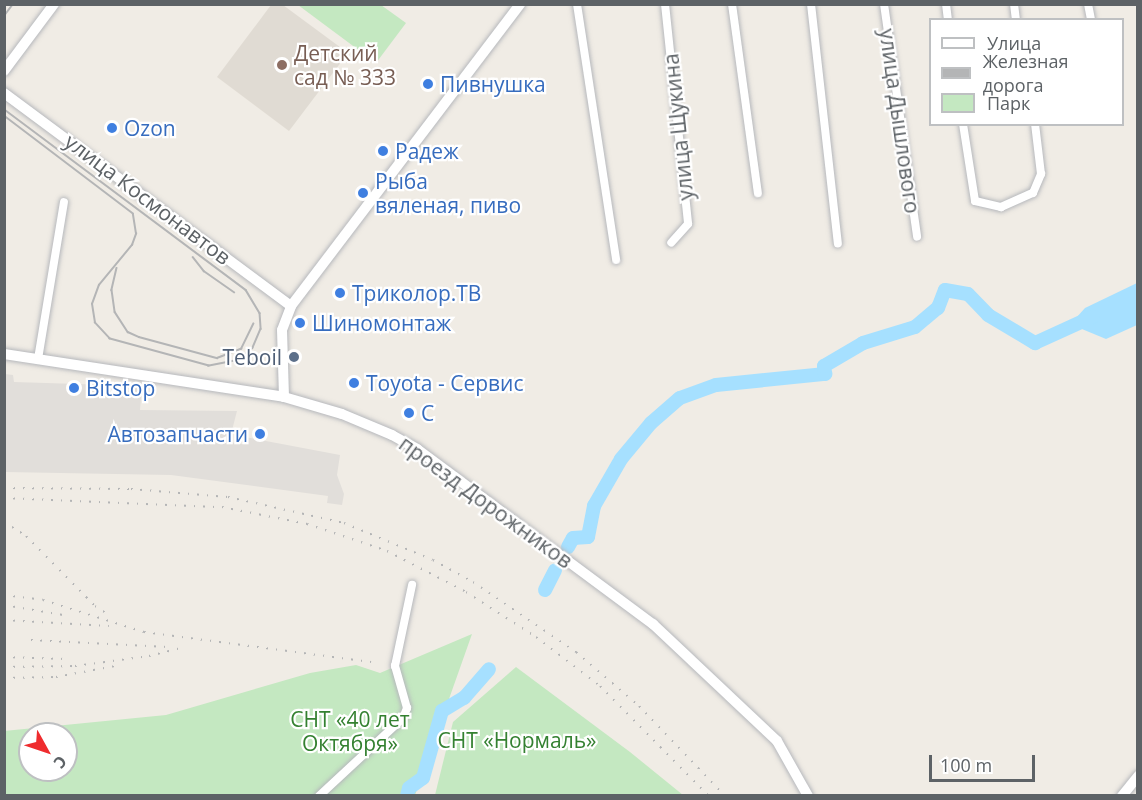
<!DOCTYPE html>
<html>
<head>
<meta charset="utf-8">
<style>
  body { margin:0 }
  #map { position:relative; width:1142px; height:800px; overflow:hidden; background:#f0ece5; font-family:"Open Sans",sans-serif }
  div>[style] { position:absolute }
  .industrial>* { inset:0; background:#e1deda }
  .education>* { inset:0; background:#e0dbd3 }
  .green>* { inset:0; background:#c4e8c1 }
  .water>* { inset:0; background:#a6e0ff }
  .river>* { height:14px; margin:-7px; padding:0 7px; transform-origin:7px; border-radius:7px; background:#a6e0ff }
  .roads { filter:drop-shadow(0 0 2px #b6b8bc) drop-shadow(0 0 2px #b6b8bc) }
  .minor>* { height:8px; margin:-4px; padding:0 4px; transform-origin:4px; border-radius:4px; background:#fff }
  .secondary>* { height:10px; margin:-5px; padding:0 5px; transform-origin:5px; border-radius:5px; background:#fff }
  .tram>* { height:1.5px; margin:-0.75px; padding:0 0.75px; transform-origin:0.75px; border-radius:0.75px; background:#b4b5b6 }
  .rail>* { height:2px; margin-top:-1px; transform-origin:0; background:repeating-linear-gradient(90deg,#b4b5b6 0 1.5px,transparent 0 9.5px) }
  .dots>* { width:16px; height:16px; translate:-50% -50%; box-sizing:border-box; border:3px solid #fff; border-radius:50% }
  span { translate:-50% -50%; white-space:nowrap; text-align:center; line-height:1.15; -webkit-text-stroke:4.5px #fff; paint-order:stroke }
  .education-label { font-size:21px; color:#785e54 }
  .left { translate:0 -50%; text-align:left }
  .shop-label { font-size:21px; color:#366cbe }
  .right { translate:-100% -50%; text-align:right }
  .street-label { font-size:21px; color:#5d6266 }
  .service-label { font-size:21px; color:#4e5e75 }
  .park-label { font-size:21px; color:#348131 }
  .frame { position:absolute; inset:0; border:6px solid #5d6266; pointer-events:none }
  .legend { position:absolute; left:929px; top:18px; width:195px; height:108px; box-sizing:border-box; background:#fff; border:2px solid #bec0c2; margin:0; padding:8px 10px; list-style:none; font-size:18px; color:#5d6266 }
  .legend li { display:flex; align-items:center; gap:12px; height:30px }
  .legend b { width:30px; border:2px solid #bec0c2 }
  .north { position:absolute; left:18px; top:722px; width:60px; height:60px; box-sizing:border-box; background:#fff; border:2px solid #bec0c2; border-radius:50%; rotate:130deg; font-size:16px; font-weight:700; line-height:24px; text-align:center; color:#5d6266 }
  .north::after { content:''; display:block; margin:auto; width:21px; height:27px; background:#ef2c2e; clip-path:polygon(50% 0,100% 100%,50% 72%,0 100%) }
  .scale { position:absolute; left:929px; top:755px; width:106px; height:27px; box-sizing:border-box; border:3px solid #5d6266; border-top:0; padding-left:8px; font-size:18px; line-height:21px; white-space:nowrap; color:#5d6266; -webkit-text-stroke:4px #fff; paint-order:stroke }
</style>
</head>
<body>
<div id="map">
  <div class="industrial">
    <div style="clip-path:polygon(5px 374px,13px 375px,14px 382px,142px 386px,140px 410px,237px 411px,229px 442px,243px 444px,245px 437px,340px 455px,337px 475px,344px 494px,342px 505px,327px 503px,328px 496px,171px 475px,5px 472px)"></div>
  </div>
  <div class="education">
    <div style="clip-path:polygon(271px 5px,283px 5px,348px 53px,289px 131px,217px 77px)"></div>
  </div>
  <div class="green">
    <div style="clip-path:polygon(298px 5px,381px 5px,406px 23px,376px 63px)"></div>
    <div style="clip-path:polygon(evenodd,472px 634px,415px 795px,5px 795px,4px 731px,166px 715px,310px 673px,356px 665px,380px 673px,472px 634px,30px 734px,66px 734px,66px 770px,30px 770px,30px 734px)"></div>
    <div style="clip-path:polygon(516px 667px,630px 752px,683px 795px,435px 795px,453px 722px)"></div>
  </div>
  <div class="water">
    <div style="clip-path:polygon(1137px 283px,1137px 325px,1106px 339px,1077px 327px,1076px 318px,1085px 308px)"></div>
  </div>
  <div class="river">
    <div style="left:568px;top:547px;width:10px;rotate:-61deg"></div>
    <div style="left:573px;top:538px;width:15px;rotate:-4deg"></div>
    <div style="left:588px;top:537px;width:32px;rotate:-79deg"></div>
    <div style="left:594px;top:506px;width:54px;rotate:-60.1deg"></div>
    <div style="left:621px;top:459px;width:47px;rotate:-50.2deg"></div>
    <div style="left:651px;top:423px;width:38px;rotate:-41deg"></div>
    <div style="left:680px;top:398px;width:38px;rotate:-20deg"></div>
    <div style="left:716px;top:385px;width:110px;rotate:-5.8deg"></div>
    <div style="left:825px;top:374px;width:8px;rotate:-97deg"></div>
    <div style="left:824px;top:366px;width:45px;rotate:-30.5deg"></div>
    <div style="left:863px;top:343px;width:54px;rotate:-17.1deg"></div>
    <div style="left:915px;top:327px;width:30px;rotate:-40deg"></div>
    <div style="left:938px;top:308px;width:19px;rotate:-69deg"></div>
    <div style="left:945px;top:290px;width:23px;rotate:10deg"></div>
    <div style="left:968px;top:294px;width:29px;rotate:46deg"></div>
    <div style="left:988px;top:315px;width:55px;rotate:30.8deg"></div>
    <div style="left:1035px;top:343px;width:63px;rotate:-24.5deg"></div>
    <div style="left:545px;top:590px;width:22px;rotate:-63deg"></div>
    <div style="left:407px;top:796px;width:8px;rotate:-76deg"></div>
    <div style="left:409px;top:788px;width:17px;rotate:-36deg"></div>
    <div style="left:423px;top:778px;width:70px;rotate:-74.2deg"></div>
    <div style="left:442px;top:711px;width:26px;rotate:-31deg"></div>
    <div style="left:464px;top:698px;width:38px;rotate:-49deg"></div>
  </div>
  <div class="roads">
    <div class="minor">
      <div style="left:577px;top:4px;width:259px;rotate:81.3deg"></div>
      <div style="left:665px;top:4px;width:221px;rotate:84deg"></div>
      <div style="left:688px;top:224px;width:25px;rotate:132deg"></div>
      <div style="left:732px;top:4px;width:191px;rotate:82.2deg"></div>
      <div style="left:811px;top:4px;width:241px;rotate:83.6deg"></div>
      <div style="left:884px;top:4px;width:235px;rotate:81.9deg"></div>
      <div style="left:946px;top:4px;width:16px;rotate:83deg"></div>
      <div style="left:1014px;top:4px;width:16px;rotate:83deg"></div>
      <div style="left:1088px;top:4px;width:16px;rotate:79deg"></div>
      <div style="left:963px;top:124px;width:78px;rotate:81.1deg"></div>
      <div style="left:975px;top:201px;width:27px;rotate:13deg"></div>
      <div style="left:1001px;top:207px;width:35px;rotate:-24deg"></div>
      <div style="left:1033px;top:193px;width:21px;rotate:-67deg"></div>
      <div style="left:1041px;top:174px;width:50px;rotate:-96.8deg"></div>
      <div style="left:38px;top:359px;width:159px;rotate:-80.6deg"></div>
      <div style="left:319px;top:796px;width:115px;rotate:-42.9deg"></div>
      <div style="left:403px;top:718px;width:11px;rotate:-68deg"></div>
      <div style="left:407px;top:708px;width:44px;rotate:-105.9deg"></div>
      <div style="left:395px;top:666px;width:83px;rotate:-78.1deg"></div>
    </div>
    <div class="secondary">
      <div style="left:4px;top:71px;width:84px;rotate:-53.3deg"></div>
      <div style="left:4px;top:93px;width:357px;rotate:36.6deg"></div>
      <div style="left:4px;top:354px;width:283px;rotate:8.7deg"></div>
      <div style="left:284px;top:397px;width:60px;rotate:16.3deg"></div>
      <div style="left:342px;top:414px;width:54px;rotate:22.8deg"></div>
      <div style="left:392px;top:435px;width:29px;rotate:29deg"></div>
      <div style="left:417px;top:449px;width:294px;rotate:36.6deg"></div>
      <div style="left:653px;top:624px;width:170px;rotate:43.3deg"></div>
      <div style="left:777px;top:741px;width:63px;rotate:60.6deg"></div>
      <div style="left:284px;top:397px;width:67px;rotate:-91.7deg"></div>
      <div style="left:282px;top:330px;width:26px;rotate:-69deg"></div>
      <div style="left:291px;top:306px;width:379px;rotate:-52.8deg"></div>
      <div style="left:1122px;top:796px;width:26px;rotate:-51deg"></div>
    </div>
  </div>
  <div class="tram">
    <div style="left:4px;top:16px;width:15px;rotate:-53deg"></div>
    <div style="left:4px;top:109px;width:302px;rotate:36.8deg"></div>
    <div style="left:246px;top:290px;width:27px;rotate:59deg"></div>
    <div style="left:260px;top:313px;width:16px;rotate:86deg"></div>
    <div style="left:261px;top:329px;width:21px;rotate:113deg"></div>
    <div style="left:253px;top:348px;width:18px;rotate:137deg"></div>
    <div style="left:240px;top:360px;width:32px;rotate:169deg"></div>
    <div style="left:209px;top:366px;width:103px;rotate:-164.7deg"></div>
    <div style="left:110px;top:339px;width:22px;rotate:-133deg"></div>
    <div style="left:95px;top:323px;width:19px;rotate:-99deg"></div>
    <div style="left:92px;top:304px;width:20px;rotate:-70deg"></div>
    <div style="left:99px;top:285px;width:52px;rotate:-50.5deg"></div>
    <div style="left:132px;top:245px;width:12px;rotate:-70deg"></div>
    <div style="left:136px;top:234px;width:20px;rotate:-99deg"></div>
    <div style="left:133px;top:214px;width:162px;rotate:-142.8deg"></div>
    <div style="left:193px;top:257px;width:18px;rotate:52deg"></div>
    <div style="left:204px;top:271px;width:37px;rotate:35deg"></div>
    <div style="left:117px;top:268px;width:23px;rotate:103deg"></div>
    <div style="left:112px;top:290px;width:22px;rotate:82deg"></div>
    <div style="left:115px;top:312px;width:24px;rotate:57deg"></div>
    <div style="left:128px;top:332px;width:12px;rotate:24deg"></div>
    <div style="left:139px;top:337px;width:81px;rotate:15.1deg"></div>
    <div style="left:217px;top:358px;width:26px;rotate:-21deg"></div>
    <div style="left:241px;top:349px;width:28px;rotate:-64deg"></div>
  </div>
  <div class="rail">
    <div style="left:4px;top:488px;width:127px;rotate:0.5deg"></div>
    <div style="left:131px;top:489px;width:97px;rotate:4.7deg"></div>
    <div style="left:228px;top:497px;width:119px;rotate:12.6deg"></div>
    <div style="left:344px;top:523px;width:96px;rotate:22.6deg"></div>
    <div style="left:433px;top:560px;width:46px;rotate:28.8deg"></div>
    <div style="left:473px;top:582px;width:125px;rotate:34.2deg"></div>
    <div style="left:576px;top:652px;width:83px;rotate:40.6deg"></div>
    <div style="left:639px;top:706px;width:124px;rotate:46.3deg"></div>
    <div style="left:4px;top:498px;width:218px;rotate:2.4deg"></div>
    <div style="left:222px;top:507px;width:87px;rotate:11.3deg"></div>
    <div style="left:307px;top:524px;width:84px;rotate:18.6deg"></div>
    <div style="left:387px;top:551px;width:89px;rotate:27.4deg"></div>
    <div style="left:466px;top:592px;width:83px;rotate:32.7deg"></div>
    <div style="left:536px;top:637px;width:81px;rotate:37.4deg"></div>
    <div style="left:600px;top:686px;width:155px;rotate:45.3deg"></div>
    <div style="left:4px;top:522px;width:26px;rotate:32deg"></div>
    <div style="left:26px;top:536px;width:98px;rotate:45.4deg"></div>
    <div style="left:95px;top:606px;width:17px;rotate:33deg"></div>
    <div style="left:4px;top:595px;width:39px;rotate:7deg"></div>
    <div style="left:43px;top:600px;width:106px;rotate:17.6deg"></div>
    <div style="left:144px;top:632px;width:229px;rotate:7.5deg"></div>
    <div style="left:4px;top:605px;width:66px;rotate:9.6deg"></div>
    <div style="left:4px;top:620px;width:105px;rotate:3.3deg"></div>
    <div style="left:31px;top:640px;width:137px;rotate:2.9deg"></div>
    <div style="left:4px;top:657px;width:61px;rotate:1.9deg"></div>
    <div style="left:4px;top:667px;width:71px;rotate:-0.8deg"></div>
    <div style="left:75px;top:666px;width:75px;rotate:-7.7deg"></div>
    <div style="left:149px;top:656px;width:33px;rotate:-14deg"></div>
    <div style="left:4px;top:678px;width:52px;rotate:-1.1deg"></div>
    <div style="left:56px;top:677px;width:60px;rotate:-10.6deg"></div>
  </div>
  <div class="dots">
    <div style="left:282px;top:65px;background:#8d6e63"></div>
    <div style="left:428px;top:84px;background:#3f7fe0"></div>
    <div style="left:112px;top:128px;background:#3f7fe0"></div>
    <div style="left:383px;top:151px;background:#3f7fe0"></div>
    <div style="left:363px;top:193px;background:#3f7fe0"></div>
    <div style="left:340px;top:293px;background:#3f7fe0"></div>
    <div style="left:300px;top:323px;background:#3f7fe0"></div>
    <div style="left:294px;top:357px;background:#5c6f8a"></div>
    <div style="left:354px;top:383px;background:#3f7fe0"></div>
    <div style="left:74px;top:388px;background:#3f7fe0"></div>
    <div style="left:409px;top:413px;background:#3f7fe0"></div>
    <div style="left:260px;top:434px;background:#3f7fe0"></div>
  </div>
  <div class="education-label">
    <span class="left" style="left:294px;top:65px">Детский<br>сад № 333</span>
  </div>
  <div class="shop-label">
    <span class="left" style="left:440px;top:84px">Пивнушка</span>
    <span class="left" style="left:124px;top:128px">Ozon</span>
    <span class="left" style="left:395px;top:151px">Радеж</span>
    <span class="left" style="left:375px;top:193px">Рыба<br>вяленая, пиво</span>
    <span class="left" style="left:352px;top:293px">Триколор.ТВ</span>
    <span class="left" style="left:312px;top:323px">Шиномонтаж</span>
    <span class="left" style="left:366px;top:383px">Toyota - Сервис</span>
    <span class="left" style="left:86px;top:388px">Bitstop</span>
    <span class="left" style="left:421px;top:413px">С</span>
    <span class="right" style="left:248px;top:434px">Автозапчасти</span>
  </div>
  <div class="street-label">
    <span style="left:900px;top:121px;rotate:82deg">улица Дышлового</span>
    <span style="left:678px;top:127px;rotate:-96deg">улица Щукина</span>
    <span style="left:148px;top:199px;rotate:37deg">улица Космонавтов</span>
    <span style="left:486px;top:502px;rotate:36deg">проезд Дорожников</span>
  </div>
  <div class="service-label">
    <span class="right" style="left:282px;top:357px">Teboil</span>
  </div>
  <div class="park-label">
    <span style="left:350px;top:731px">СНТ «40 лет<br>Октября»</span>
    <span style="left:517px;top:740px">СНТ «Нормаль»</span>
  </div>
  <div class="frame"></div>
  <ul class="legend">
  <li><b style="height:8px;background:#fff"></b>Улица</li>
  <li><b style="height:8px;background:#b4b5b6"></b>Железная дорога</li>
  <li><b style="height:16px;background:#c4e8c1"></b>Парк</li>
  </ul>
  <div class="north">С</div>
  <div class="scale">100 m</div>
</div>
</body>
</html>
